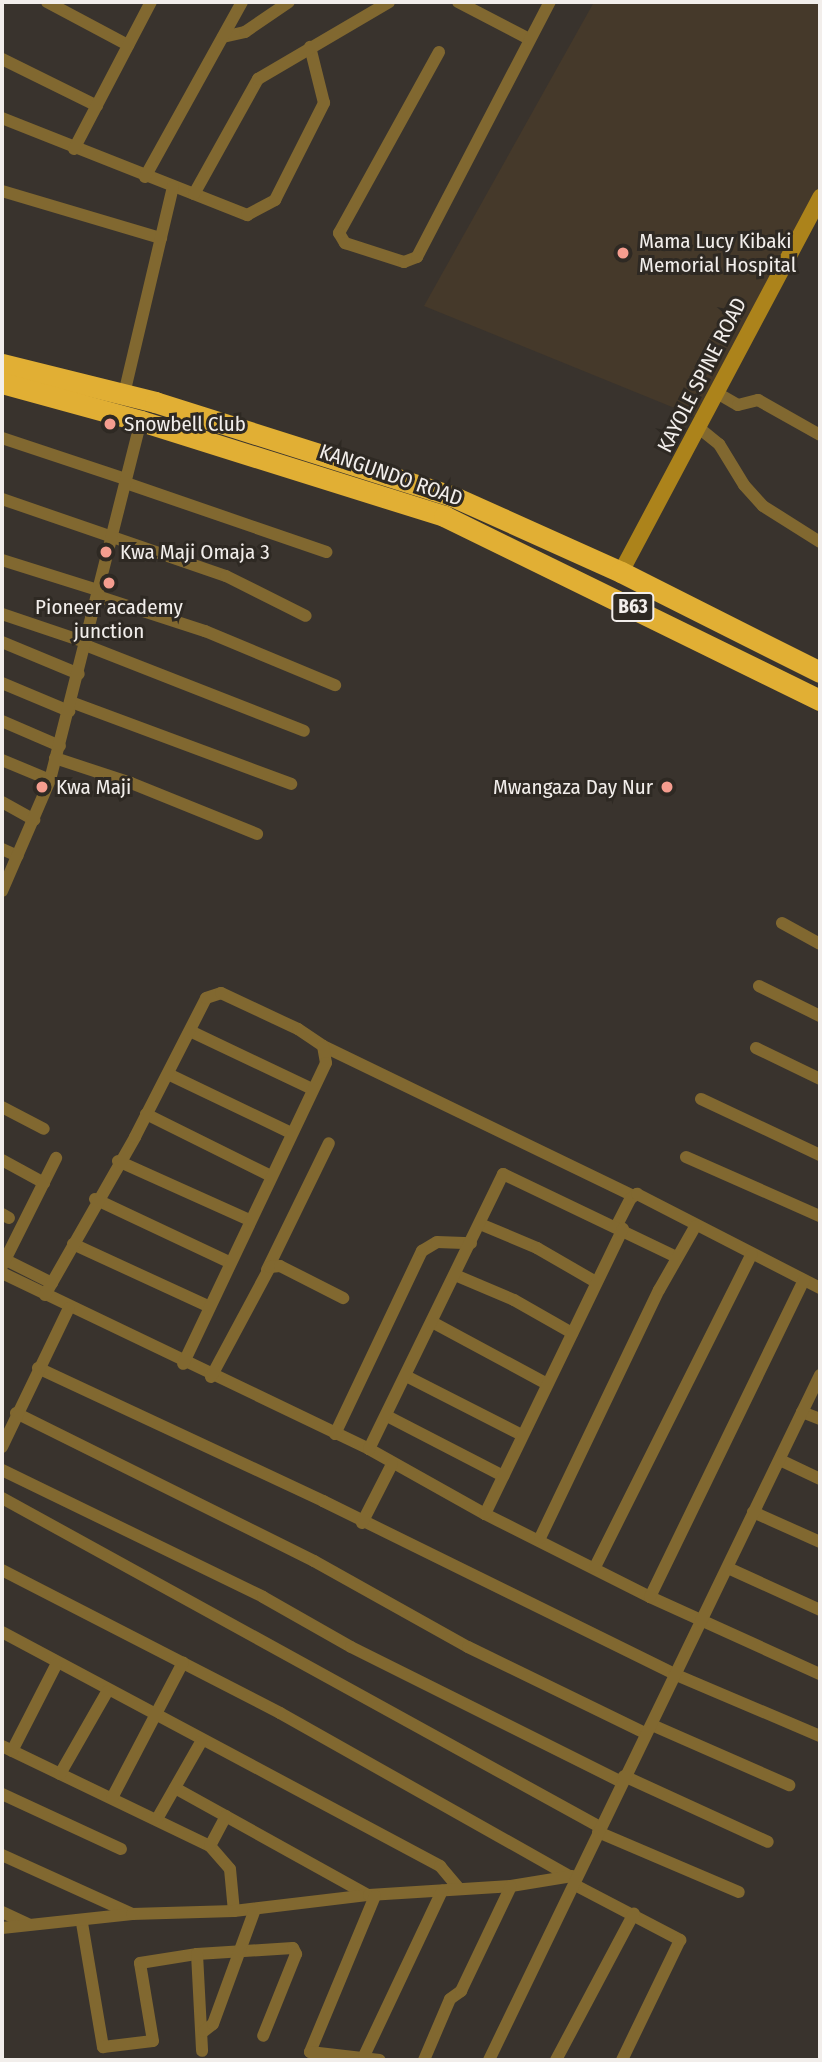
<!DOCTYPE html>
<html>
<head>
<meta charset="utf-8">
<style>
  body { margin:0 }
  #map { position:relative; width:822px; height:2062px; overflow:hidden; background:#39332d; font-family:"Fira Sans Condensed",sans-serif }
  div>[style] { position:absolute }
  .medical>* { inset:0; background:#45392a }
  .street>* { height:12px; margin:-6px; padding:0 6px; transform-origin:6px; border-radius:6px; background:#816830 }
  .secondary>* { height:16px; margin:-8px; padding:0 8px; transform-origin:8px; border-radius:8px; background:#ac831b }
  .highway>* { height:21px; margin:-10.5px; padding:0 10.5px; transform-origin:10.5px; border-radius:10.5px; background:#e1af34 }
  .dots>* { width:19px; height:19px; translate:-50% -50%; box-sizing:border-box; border:4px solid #2e2923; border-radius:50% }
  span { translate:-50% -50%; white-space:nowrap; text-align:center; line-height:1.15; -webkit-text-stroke:6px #2e2923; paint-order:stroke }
  .shield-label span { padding:2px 5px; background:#2e2923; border:2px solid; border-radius:5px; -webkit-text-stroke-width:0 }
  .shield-label { font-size:19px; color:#f2eeeb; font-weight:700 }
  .poi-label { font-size:21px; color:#f2eeeb }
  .left { translate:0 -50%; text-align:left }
  .right { translate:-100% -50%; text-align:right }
  .street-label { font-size:21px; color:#f2eeeb }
  .frame { position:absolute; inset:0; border:4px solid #f2eeeb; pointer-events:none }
</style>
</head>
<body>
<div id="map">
  <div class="medical">
    <div style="clip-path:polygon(594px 2px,820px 2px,820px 200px,704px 420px,424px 306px)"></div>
  </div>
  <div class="street">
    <div style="left:47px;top:2px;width:92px;rotate:28deg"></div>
    <div style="left:458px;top:2px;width:80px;rotate:27.5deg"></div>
    <div style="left:223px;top:37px;width:23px;rotate:-13deg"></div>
    <div style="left:245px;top:32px;width:53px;rotate:-34.3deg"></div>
    <div style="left:439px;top:52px;width:207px;rotate:118.9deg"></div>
    <div style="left:339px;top:233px;width:12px;rotate:59deg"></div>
    <div style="left:345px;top:243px;width:62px;rotate:17.9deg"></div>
    <div style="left:404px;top:262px;width:14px;rotate:-21deg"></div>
    <div style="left:417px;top:257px;width:288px;rotate:-62.5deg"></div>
    <div style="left:2px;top:59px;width:106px;rotate:26.3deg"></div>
    <div style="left:2px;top:118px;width:264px;rotate:21.6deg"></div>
    <div style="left:247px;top:215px;width:32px;rotate:-28deg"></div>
    <div style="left:275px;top:200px;width:109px;rotate:-63.2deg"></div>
    <div style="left:324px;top:103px;width:58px;rotate:-104deg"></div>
    <div style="left:74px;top:149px;width:166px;rotate:-62.4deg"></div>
    <div style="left:145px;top:177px;width:200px;rotate:-61deg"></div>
    <div style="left:2px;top:191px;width:166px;rotate:16.5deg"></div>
    <div style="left:194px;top:194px;width:132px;rotate:-60.9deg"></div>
    <div style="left:258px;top:79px;width:152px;rotate:-30.4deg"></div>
    <div style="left:717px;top:393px;width:24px;rotate:30deg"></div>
    <div style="left:738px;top:405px;width:21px;rotate:-14deg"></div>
    <div style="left:758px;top:400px;width:71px;rotate:29.4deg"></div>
    <div style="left:124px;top:394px;width:213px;rotate:-76.7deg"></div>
    <div style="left:699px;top:428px;width:26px;rotate:39deg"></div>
    <div style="left:719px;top:444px;width:48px;rotate:58.6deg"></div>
    <div style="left:744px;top:485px;width:28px;rotate:48deg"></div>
    <div style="left:763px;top:506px;width:67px;rotate:32.3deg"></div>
    <div style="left:2px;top:438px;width:130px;rotate:18.4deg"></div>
    <div style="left:126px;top:483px;width:212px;rotate:19deg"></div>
    <div style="left:2px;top:499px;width:237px;rotate:19deg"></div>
    <div style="left:226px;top:576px;width:89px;rotate:26.6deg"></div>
    <div style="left:2px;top:560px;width:101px;rotate:17.4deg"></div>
    <div style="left:97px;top:596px;width:114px;rotate:18deg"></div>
    <div style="left:205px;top:631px;width:141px;rotate:22.6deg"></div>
    <div style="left:2px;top:614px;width:88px;rotate:18.6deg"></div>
    <div style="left:2px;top:642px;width:83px;rotate:22.6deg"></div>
    <div style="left:85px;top:645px;width:235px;rotate:21.4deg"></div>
    <div style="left:2px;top:683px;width:73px;rotate:22.7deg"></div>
    <div style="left:71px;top:702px;width:235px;rotate:20.4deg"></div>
    <div style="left:2px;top:721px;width:63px;rotate:23.3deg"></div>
    <div style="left:55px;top:758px;width:80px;rotate:18.2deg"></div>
    <div style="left:131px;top:783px;width:136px;rotate:22deg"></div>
    <div style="left:2px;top:760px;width:52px;rotate:22.6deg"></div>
    <div style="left:2px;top:802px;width:37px;rotate:29deg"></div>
    <div style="left:2px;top:849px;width:17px;rotate:24deg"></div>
    <div style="left:2px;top:891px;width:121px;rotate:-66.6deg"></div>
    <div style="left:50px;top:780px;width:370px;rotate:-75.8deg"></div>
    <div style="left:782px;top:923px;width:43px;rotate:28.9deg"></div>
    <div style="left:759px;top:986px;width:68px;rotate:26.2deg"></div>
    <div style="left:190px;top:1031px;width:135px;rotate:25.4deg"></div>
    <div style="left:323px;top:1046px;width:344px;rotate:25.8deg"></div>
    <div style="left:756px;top:1048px;width:71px;rotate:25.8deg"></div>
    <div style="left:168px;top:1074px;width:136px;rotate:25.6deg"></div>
    <div style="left:701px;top:1099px;width:132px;rotate:25.2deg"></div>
    <div style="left:2px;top:1107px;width:47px;rotate:27.6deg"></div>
    <div style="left:146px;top:1114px;width:137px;rotate:26.4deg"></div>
    <div style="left:686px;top:1157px;width:146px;rotate:23.8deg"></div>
    <div style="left:2px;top:1160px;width:48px;rotate:28.7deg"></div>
    <div style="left:118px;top:1161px;width:144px;rotate:24.2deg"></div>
    <div style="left:95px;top:1199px;width:148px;rotate:25.2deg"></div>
    <div style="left:2px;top:1214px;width:8px;rotate:30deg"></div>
    <div style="left:480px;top:1224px;width:62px;rotate:22.8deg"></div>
    <div style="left:537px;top:1248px;width:68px;rotate:30deg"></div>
    <div style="left:617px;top:1225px;width:29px;rotate:-63deg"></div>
    <div style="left:630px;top:1199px;width:9px;rotate:-36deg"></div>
    <div style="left:637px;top:1194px;width:206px;rotate:27.2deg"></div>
    <div style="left:73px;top:1244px;width:149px;rotate:24.7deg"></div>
    <div style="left:2px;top:1258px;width:56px;rotate:26.6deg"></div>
    <div style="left:2px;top:1266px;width:121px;rotate:-63.4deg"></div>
    <div style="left:267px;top:1270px;width:141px;rotate:-64deg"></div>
    <div style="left:2px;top:1273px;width:407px;rotate:25.6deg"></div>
    <div style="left:369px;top:1449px;width:133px;rotate:29.3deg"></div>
    <div style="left:485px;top:1514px;width:185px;rotate:26.7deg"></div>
    <div style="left:650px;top:1597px;width:187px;rotate:24.4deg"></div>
    <div style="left:455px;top:1275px;width:64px;rotate:23deg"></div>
    <div style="left:514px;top:1300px;width:67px;rotate:29.6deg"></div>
    <div style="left:45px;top:1295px;width:182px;rotate:-60.3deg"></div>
    <div style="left:135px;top:1137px;width:156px;rotate:-62.9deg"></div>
    <div style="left:206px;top:998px;width:16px;rotate:-18deg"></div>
    <div style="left:221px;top:993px;width:85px;rotate:25.1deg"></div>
    <div style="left:298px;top:1029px;width:30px;rotate:34deg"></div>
    <div style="left:323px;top:1046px;width:17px;rotate:80deg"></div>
    <div style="left:326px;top:1063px;width:333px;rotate:115.4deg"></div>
    <div style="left:432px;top:1322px;width:131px;rotate:28.3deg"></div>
    <div style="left:38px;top:1368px;width:315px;rotate:25deg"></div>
    <div style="left:323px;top:1501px;width:391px;rotate:26.2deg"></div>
    <div style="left:674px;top:1674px;width:159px;rotate:23deg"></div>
    <div style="left:406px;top:1376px;width:130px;rotate:27deg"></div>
    <div style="left:211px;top:1377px;width:125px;rotate:-61.8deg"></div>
    <div style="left:270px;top:1267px;width:10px;rotate:-6deg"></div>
    <div style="left:280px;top:1266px;width:71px;rotate:26.9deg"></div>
    <div style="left:802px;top:1412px;width:19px;rotate:21deg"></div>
    <div style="left:16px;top:1413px;width:333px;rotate:26.4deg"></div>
    <div style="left:314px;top:1561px;width:176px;rotate:29.2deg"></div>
    <div style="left:468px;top:1647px;width:197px;rotate:25.9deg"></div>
    <div style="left:387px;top:1416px;width:131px;rotate:27.3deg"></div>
    <div style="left:335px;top:1434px;width:203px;rotate:-64.6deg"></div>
    <div style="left:422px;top:1251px;width:17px;rotate:-31deg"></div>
    <div style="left:437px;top:1242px;width:34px;rotate:2deg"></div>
    <div style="left:2px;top:1447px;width:154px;rotate:-64.3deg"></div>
    <div style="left:369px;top:1449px;width:306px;rotate:-64deg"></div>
    <div style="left:503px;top:1174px;width:192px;rotate:25.6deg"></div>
    <div style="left:780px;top:1460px;width:44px;rotate:25.4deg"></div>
    <div style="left:2px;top:1470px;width:290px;rotate:25.9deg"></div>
    <div style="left:263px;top:1597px;width:101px;rotate:29.6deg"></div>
    <div style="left:351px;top:1647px;width:301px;rotate:26.5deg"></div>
    <div style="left:2px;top:1498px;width:683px;rotate:28.82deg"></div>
    <div style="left:753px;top:1512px;width:73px;rotate:24.1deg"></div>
    <div style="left:485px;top:1514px;width:317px;rotate:-64.2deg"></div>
    <div style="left:362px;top:1523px;width:66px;rotate:-63deg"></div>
    <div style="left:540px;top:1538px;width:275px;rotate:-64.4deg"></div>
    <div style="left:659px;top:1290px;width:73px;rotate:-60.3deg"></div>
    <div style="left:595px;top:1567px;width:350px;rotate:-63.4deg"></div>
    <div style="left:728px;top:1568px;width:101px;rotate:24.5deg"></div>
    <div style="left:2px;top:1570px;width:313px;rotate:27.2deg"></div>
    <div style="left:280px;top:1713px;width:332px;rotate:29.4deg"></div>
    <div style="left:650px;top:1597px;width:352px;rotate:-64.1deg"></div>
    <div style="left:2px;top:1632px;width:497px;rotate:28.1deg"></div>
    <div style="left:440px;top:1866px;width:30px;rotate:50deg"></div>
    <div style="left:652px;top:1725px;width:150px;rotate:23.7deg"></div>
    <div style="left:2px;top:1746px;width:231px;rotate:25.7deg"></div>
    <div style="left:210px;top:1846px;width:30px;rotate:49deg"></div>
    <div style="left:230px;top:1869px;width:42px;rotate:84.6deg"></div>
    <div style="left:12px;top:1751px;width:97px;rotate:-62.9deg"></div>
    <div style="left:60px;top:1774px;width:95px;rotate:-60.2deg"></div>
    <div style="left:624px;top:1776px;width:158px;rotate:24.6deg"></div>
    <div style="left:175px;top:1788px;width:221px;rotate:29deg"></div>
    <div style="left:2px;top:1794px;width:131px;rotate:24.8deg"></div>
    <div style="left:112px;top:1798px;width:153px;rotate:-62.4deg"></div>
    <div style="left:157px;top:1819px;width:89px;rotate:-60.3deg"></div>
    <div style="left:598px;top:1832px;width:153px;rotate:23.1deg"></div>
    <div style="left:210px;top:1846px;width:34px;rotate:-62deg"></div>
    <div style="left:2px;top:1855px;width:143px;rotate:24.4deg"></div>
    <div style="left:575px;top:1885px;width:119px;rotate:27.6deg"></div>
    <div style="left:680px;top:1940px;width:133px;rotate:115.8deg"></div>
    <div style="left:2px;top:1912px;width:29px;rotate:25deg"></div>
    <div style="left:82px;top:1923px;width:126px;rotate:80.4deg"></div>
    <div style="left:103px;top:2047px;width:50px;rotate:-6.8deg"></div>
    <div style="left:153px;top:2041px;width:79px;rotate:-99.5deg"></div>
    <div style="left:140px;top:1963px;width:58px;rotate:-9deg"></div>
    <div style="left:197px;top:1954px;width:96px;rotate:-3.6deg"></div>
    <div style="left:293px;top:1948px;width:7px;rotate:63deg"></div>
    <div style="left:296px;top:1954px;width:88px;rotate:111.9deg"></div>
    <div style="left:2px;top:1928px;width:131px;rotate:-6.1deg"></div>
    <div style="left:132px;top:1914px;width:102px;rotate:-1.7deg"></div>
    <div style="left:234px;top:1911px;width:136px;rotate:-6.8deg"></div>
    <div style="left:369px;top:1895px;width:142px;rotate:-3.6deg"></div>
    <div style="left:511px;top:1886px;width:62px;rotate:-9.3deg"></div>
    <div style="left:197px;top:1954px;width:97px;rotate:87deg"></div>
    <div style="left:204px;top:2031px;width:11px;rotate:-38deg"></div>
    <div style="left:213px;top:2024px;width:122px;rotate:-69.9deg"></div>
    <div style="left:310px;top:2052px;width:169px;rotate:-67.4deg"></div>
    <div style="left:310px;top:2052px;width:70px;rotate:6.5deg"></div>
    <div style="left:364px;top:2056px;width:183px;rotate:-64.7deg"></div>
    <div style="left:424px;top:2060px;width:66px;rotate:-66.9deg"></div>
    <div style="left:450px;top:1999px;width:14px;rotate:-36deg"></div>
    <div style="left:461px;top:1991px;width:116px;rotate:-64.5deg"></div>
    <div style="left:489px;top:2060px;width:761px;rotate:-64.21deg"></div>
    <div style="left:556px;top:2060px;width:166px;rotate:-62deg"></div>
  </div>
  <div class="secondary">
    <div style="left:621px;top:572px;width:425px;rotate:-62deg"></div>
  </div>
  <div class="highway">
    <div style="left:2px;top:364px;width:158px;rotate:13.9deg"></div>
    <div style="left:155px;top:402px;width:312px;rotate:17.6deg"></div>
    <div style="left:452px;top:496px;width:185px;rotate:24.2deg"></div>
    <div style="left:621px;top:572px;width:223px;rotate:26.7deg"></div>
    <div style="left:2px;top:383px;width:144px;rotate:15.3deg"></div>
    <div style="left:141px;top:421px;width:318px;rotate:17.4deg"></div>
    <div style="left:444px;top:516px;width:419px;rotate:26.1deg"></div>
  </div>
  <div class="dots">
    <div style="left:623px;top:253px;background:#f59d8f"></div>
    <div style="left:110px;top:424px;background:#f59d8f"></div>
    <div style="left:106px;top:552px;background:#f59d8f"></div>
    <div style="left:109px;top:583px;background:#f59d8f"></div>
    <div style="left:42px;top:787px;background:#f59d8f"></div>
    <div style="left:667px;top:787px;background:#f59d8f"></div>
  </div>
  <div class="shield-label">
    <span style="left:633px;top:607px">B63</span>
  </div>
  <div class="poi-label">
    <span class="left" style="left:639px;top:253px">Mama Lucy Kibaki<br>Memorial Hospital</span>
    <span class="left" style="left:124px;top:424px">Snowbell Club</span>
    <span class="left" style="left:120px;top:552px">Kwa Maji Omaja 3</span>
    <span style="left:109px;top:619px">Pioneer academy<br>junction</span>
    <span class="left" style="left:56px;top:787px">Kwa Maji</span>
    <span class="right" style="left:653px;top:787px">Mwangaza Day Nur</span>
  </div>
  <div class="street-label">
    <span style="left:702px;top:375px;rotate:-63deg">KAYOLE SPINE ROAD</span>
    <span style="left:391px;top:475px;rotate:19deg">KANGUNDO ROAD</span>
  </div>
  <div class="frame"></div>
</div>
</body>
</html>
